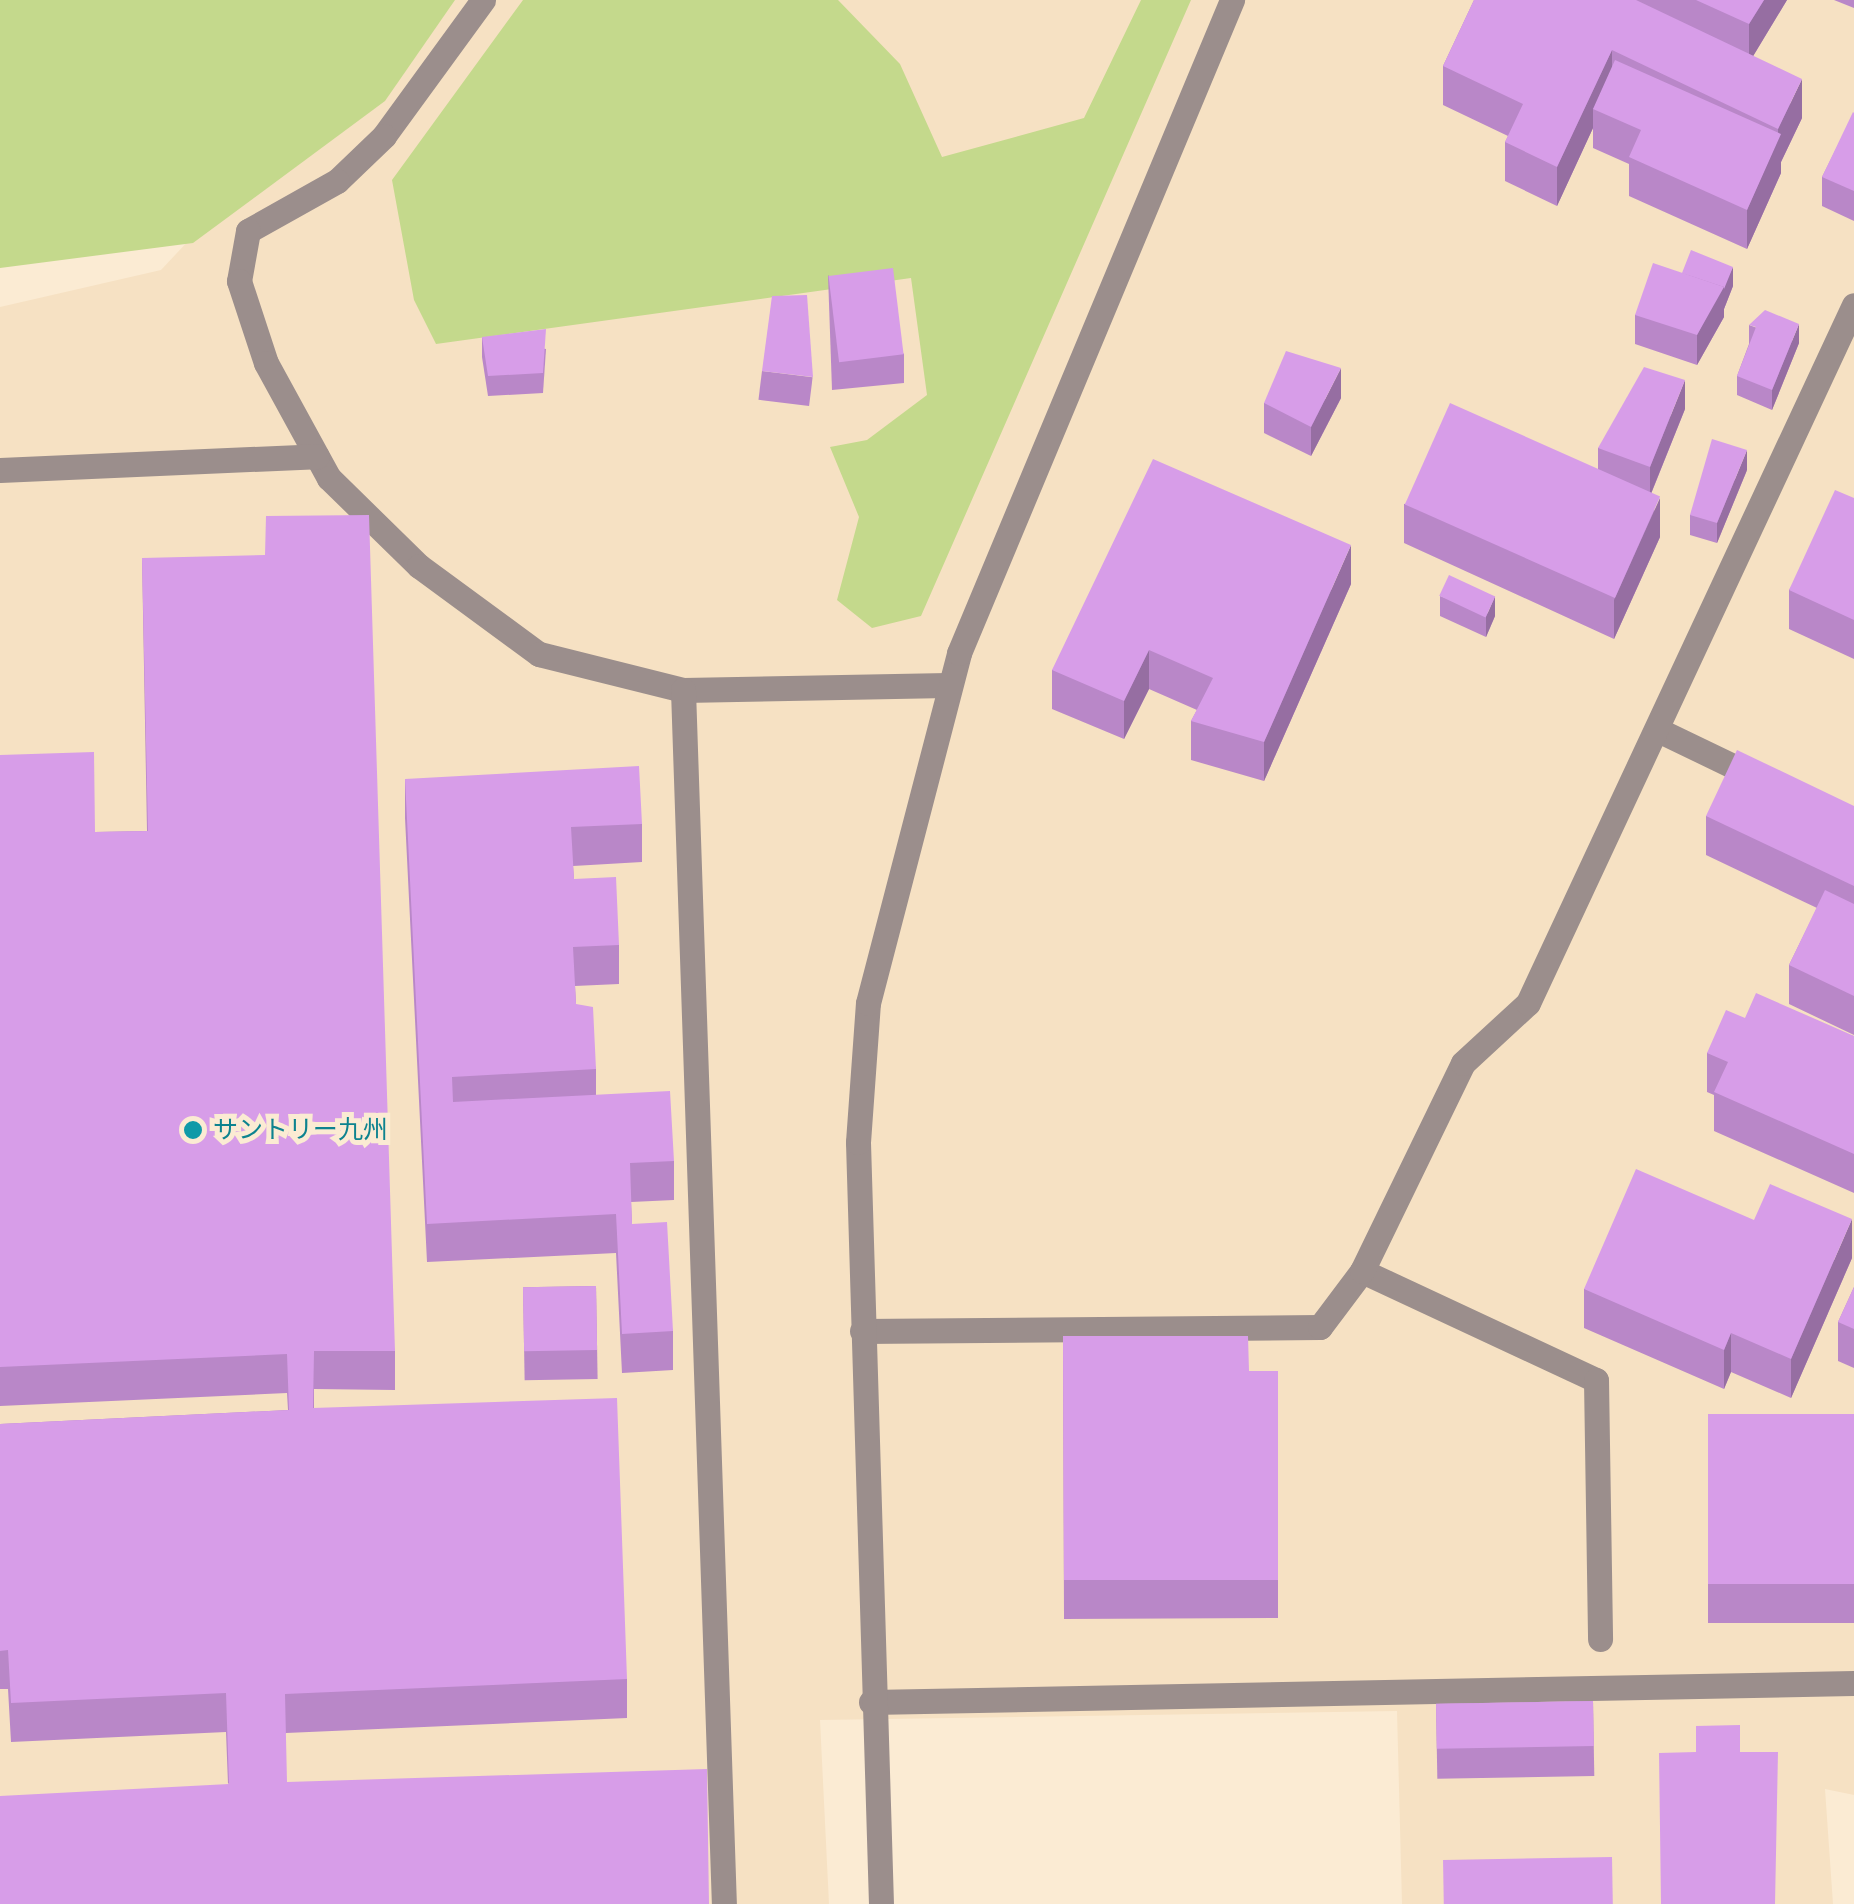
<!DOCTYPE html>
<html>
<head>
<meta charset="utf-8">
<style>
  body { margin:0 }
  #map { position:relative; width:1854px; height:1904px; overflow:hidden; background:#fbebd3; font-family:"Work Sans","Noto Sans JP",sans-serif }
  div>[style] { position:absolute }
  .built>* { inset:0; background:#f6e1c3 }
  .green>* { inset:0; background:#c4d98c }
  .minor>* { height:25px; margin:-12.5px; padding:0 12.5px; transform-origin:12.5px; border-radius:12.5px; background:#9b8e8c }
  .tertiary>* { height:25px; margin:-12.5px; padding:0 12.5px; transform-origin:12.5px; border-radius:12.5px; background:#9b8e8c }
  .wall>* { inset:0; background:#b987c8; transform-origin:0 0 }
  .shaded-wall>* { inset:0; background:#966ea2 }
  .building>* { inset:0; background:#d79de8; transform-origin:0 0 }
  .dots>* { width:28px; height:28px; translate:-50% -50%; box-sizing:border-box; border:5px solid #fbebd3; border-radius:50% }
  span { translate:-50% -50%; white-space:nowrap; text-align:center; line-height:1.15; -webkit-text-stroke:10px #fbebd3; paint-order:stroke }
  .culture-label { font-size:25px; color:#0d838f }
  .left { translate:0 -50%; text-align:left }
</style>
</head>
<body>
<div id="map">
  <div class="built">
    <div style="clip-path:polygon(414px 0,1854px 0,1854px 1795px,1825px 1789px,1833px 1904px,1402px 1904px,1397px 1711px,820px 1720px,829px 1904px,0 1904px,0 307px,161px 270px)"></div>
  </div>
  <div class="green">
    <div style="clip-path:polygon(0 0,455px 0,385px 101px,193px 243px,0 268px)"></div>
    <div style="clip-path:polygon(523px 0,838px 0,900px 64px,942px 157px,1084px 118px,1141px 0,1191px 0,921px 616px,872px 628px,837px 600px,859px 517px,830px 447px,867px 440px,927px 395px,911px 278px,436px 344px,414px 300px,392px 180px)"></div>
  </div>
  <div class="minor">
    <div style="left:1658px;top:730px;width:115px;rotate:25.7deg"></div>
    <div style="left:1362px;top:1271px;width:258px;rotate:25deg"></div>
    <div style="left:1596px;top:1380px;width:259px;rotate:89.1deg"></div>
    <div style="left:862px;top:1331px;width:458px;rotate:-0.5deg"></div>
    <div style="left:1320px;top:1327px;width:70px;rotate:-53.1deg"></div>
    <div style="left:1362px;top:1271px;width:231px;rotate:-64.1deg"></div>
    <div style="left:1463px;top:1063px;width:88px;rotate:-42.7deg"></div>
    <div style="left:1528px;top:1003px;width:770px;rotate:-64.97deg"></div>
    <div style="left:871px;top:1702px;width:983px;rotate:-1.11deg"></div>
  </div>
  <div class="tertiary">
    <div style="left:483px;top:0;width:168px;rotate:126.1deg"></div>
    <div style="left:384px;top:136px;width:65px;rotate:136.2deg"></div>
    <div style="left:337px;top:181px;width:102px;rotate:150.7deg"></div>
    <div style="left:248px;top:231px;width:51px;rotate:100.2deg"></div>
    <div style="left:239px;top:281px;width:86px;rotate:71.8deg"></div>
    <div style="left:266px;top:363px;width:131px;rotate:61.3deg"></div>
    <div style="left:329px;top:478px;width:126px;rotate:44.4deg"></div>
    <div style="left:419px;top:566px;width:149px;rotate:36.3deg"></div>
    <div style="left:539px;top:654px;width:148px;rotate:14deg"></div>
    <div style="left:683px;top:690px;width:265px;rotate:-1.1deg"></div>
    <div style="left:0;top:470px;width:317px;rotate:-2.5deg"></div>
    <div style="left:683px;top:690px;width:1215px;rotate:88.07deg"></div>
    <div style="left:881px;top:1904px;width:762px;rotate:-91.73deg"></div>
    <div style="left:858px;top:1142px;width:139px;rotate:-85.9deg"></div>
    <div style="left:868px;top:1003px;width:362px;rotate:-75.4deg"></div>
    <div style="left:959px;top:653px;width:708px;rotate:-67.31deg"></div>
  </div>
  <div class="wall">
    <div style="clip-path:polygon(1474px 0,1787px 0,1753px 56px,1802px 118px,1781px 162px,1781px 173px,1747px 249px,1629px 196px,1629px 164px,1593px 148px,1593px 128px,1557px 206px,1505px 181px,1505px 142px,1508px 136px,1443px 105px,1443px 66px)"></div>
    <div style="clip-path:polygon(1834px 0,1854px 0,1854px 8px)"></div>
    <div style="clip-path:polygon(1854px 113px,1854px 221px,1822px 206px,1822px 177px)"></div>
    <div style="clip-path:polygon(1682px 273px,1733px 286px,1724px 309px,1724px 317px,1697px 365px,1635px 344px,1635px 315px)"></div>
    <div style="clip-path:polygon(828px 275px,904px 354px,904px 383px,832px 390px)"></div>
    <div style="clip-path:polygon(1749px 325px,1799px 343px,1772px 410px,1737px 395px,1737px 376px,1749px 344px)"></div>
    <div style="clip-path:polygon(482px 337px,546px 349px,543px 393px,488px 396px,482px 357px)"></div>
    <div style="left:762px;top:371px;width:51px;height:29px;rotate:7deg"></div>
    <div style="clip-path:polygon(1341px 398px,1311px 456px,1264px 433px,1264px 403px)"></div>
    <div style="clip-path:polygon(1685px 409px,1651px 494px,1660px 537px,1614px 639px,1404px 543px,1404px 504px,1598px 470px,1598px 448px)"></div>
    <div style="clip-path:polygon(1747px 470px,1717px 543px,1690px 535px,1690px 515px)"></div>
    <div style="clip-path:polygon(1854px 498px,1854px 659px,1789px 629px,1789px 590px)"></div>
    <div style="clip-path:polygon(142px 558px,395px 1351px,395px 1390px,314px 1389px,314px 1408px,627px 1679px,627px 1718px,286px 1733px,228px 1784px,226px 1732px,11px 1742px,8px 1689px,0 1689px,0 1424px,288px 1410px,287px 1393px,0 1406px,0 755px,95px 832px,147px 831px)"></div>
    <div style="clip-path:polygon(1351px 584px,1264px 781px,1191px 760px,1191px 721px,1197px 710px,1149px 689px,1124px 739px,1052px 709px,1052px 670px)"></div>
    <div style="clip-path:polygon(1440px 596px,1495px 616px,1486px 637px,1440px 616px)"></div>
    <div style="clip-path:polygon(405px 779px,642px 824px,642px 862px,573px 866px,574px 879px,619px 945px,619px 984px,575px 986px,576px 1004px,596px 1069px,596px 1095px,674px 1161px,674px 1200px,631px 1202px,632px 1224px,673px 1331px,673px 1370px,622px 1373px,616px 1253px,427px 1262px,405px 818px)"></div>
    <div style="clip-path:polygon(1854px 806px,1854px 1035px,1789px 1004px,1789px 965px,1817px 908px,1706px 855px,1706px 816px)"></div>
    <div style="clip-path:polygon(1745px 1018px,1854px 1036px,1854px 1193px,1714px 1131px,1714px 1095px,1707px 1092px,1707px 1053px)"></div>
    <div style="clip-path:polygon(1852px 1258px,1791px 1398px,1731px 1372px,1724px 1389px,1584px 1328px,1584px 1289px)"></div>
    <div style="left:596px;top:1286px;width:93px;height:73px;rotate:89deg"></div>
    <div style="clip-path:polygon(1854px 1287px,1854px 1368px,1838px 1361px,1838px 1322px)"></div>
    <div style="clip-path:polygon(1063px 1336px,1249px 1371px,1278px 1371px,1278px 1618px,1064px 1619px)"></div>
    <div style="left:1854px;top:1414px;width:209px;height:146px;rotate:90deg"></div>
    <div style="left:1593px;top:1701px;width:75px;height:157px;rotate:89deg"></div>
  </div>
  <div class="shaded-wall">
    <div style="clip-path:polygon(1764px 0,1787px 0,1749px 63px,1749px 24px)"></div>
    <div style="clip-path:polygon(1612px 50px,1612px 89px,1593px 109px,1593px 128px,1557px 206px,1557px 167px)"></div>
    <div style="clip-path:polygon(1802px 79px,1802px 118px,1781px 162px,1781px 173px,1747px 249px,1747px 210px,1778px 139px,1778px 129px)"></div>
    <div style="clip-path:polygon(1733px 267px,1733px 286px,1724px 309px,1724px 317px,1697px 365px,1697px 335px)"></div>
    <div style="clip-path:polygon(1799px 324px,1799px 343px,1772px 410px,1772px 390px)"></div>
    <div style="clip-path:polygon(1341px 368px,1341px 398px,1311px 456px,1311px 427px)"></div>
    <div style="clip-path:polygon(1685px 380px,1685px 409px,1650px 496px,1650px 467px)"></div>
    <div style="clip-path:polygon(1747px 450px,1747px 470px,1717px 543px,1717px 523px)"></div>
    <div style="clip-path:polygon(1660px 498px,1660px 537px,1614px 639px,1614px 600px)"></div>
    <div style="clip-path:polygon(1351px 545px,1351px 584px,1264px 781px,1264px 742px)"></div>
    <div style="clip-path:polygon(1495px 596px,1495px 616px,1486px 637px,1486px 617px)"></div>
    <div style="clip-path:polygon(1149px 650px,1149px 689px,1124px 739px,1124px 701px)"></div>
    <div style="clip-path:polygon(1852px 1219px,1852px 1258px,1791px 1398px,1791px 1359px)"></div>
    <div style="clip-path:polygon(1731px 1333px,1731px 1372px,1724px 1389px,1724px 1350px)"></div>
  </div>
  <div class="building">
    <div style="clip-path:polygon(1474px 0,1636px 0,1802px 79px,1778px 129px,1612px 50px,1557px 167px,1505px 142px,1523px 104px,1443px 66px)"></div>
    <div style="clip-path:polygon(1696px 0,1764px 0,1749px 24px)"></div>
    <div style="clip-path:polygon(1615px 60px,1781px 134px,1747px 210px,1629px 157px,1641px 130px,1593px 109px)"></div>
    <div style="clip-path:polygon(1853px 112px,1854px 113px,1854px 191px,1822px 177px)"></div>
    <div style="clip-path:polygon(1691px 250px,1733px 267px,1724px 289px,1724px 287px,1682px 273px)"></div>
    <div style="clip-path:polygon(1653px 263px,1724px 287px,1697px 335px,1635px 315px)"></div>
    <div style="left:893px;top:268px;width:87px;height:65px;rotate:83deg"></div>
    <div style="clip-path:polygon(807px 295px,813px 377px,762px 371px,772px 296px)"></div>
    <div style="clip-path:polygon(1765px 310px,1799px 324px,1772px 390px,1737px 376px,1756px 327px,1749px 325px)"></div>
    <div style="clip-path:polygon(546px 329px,543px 373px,488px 376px,482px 337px)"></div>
    <div style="clip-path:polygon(1286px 351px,1341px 368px,1311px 427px,1264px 403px)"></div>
    <div style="clip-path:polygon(1644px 367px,1685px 380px,1650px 467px,1598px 448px)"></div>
    <div style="left:1450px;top:403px;width:230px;height:111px;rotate:24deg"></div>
    <div style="clip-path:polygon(1712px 439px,1747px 450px,1717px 523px,1690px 515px)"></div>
    <div style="clip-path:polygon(1153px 459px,1351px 545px,1264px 742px,1191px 721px,1213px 678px,1149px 650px,1124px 701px,1052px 670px)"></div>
    <div style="clip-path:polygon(1835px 490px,1854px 498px,1854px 620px,1789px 590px)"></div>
    <div style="clip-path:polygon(369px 515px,395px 1351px,314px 1351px,313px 1408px,617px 1398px,627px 1679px,285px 1694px,287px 1782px,707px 1769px,709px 1904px,0 1904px,0 1796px,229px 1784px,226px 1693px,11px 1703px,8px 1650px,0 1651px,0 1424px,289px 1410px,287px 1354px,0 1367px,0 755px,94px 752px,95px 832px,148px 831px,142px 558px,265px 555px,266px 516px)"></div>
    <div style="left:1449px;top:575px;width:51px;height:23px;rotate:25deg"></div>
    <div style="clip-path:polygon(1737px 750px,1854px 806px,1854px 886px,1706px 816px)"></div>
    <div style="clip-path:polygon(639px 766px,642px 824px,571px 827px,574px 879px,616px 877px,619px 945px,573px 947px,576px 1004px,593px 1007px,596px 1069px,452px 1077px,453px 1102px,670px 1091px,674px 1161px,630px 1163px,632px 1224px,667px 1222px,673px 1331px,622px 1334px,616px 1214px,427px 1224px,405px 779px)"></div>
    <div style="clip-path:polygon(1825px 890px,1854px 904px,1854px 996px,1789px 965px)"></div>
    <div style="clip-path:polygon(1756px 993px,1854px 1036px,1854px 1154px,1714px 1092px,1728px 1062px,1707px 1053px,1726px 1010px,1745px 1018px)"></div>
    <div style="clip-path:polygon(1636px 1169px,1754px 1220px,1770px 1184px,1852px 1219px,1791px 1359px,1731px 1333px,1724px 1350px,1584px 1289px)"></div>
    <div style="left:596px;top:1286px;width:64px;height:73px;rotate:89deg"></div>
    <div style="clip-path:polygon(1854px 1287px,1854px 1329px,1838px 1322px)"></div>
    <div style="clip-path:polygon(1063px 1336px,1248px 1336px,1249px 1371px,1278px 1371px,1278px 1580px,1064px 1580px)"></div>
    <div style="left:1854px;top:1414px;width:170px;height:146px;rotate:90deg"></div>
    <div style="left:1593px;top:1701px;width:45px;height:157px;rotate:89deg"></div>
    <div style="clip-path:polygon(1740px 1725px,1740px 1752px,1778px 1752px,1775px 1904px,1661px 1904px,1659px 1753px,1696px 1752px,1696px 1726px)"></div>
    <div style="left:1612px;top:1857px;width:47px;height:169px;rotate:89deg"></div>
  </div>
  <div class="dots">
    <div style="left:193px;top:1130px;background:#0f9aa8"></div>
  </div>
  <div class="culture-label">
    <span class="left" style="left:213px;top:1130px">サントリー九州</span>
  </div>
</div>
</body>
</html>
